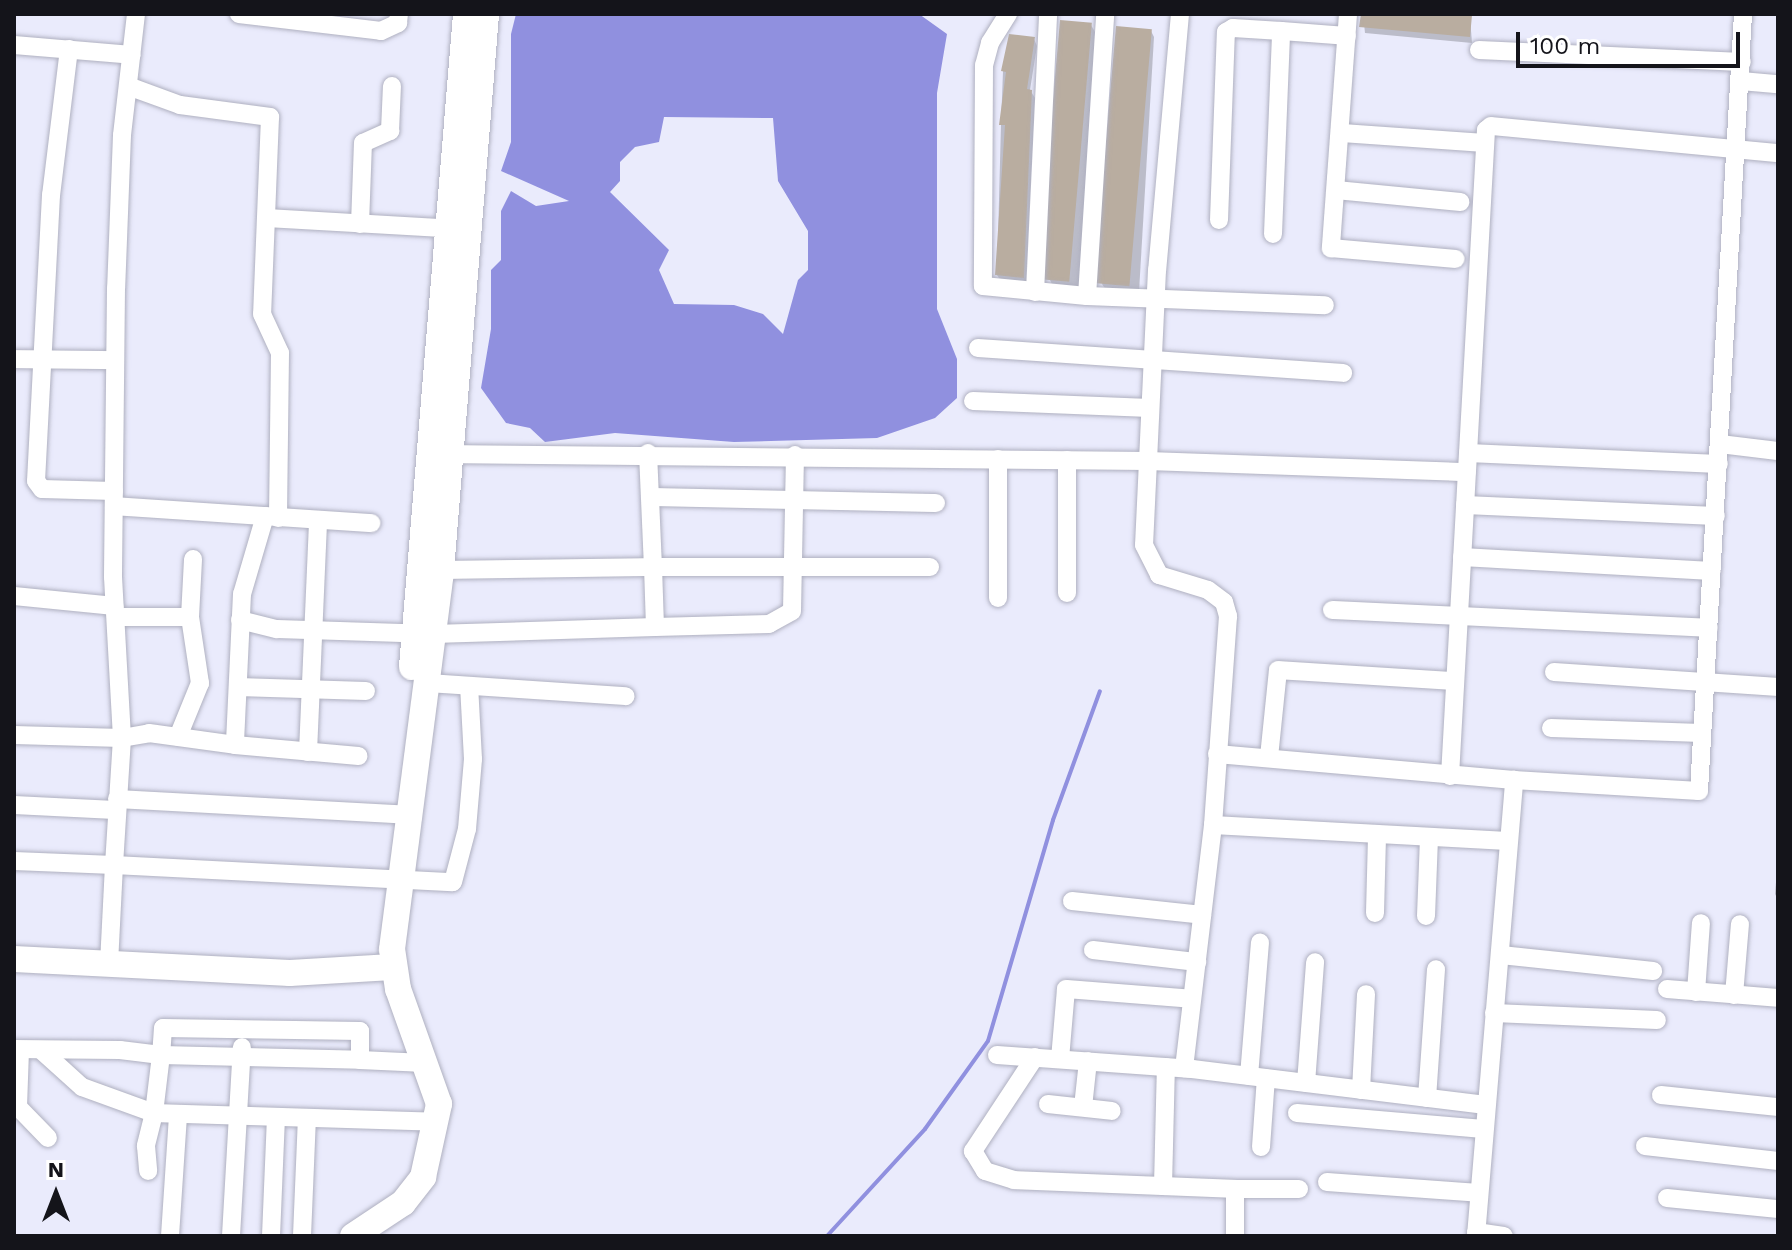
<!DOCTYPE html>
<html>
<head>
<meta charset="utf-8">
<style>
  body { margin:0 }
  #map { position:relative; width:1792px; height:1250px; overflow:hidden; background:#eaebfc; font-family:"Work Sans",sans-serif }
  div>[style] { position:absolute }
  .water>* { inset:0; background:#9090df }
  .shadow>* { inset:0; background:#0003 }
  .stream>* { height:4px; margin:-2px; padding:0 2px; transform-origin:2px; border-radius:2px; background:#9090df }
  .building>* { inset:0; background:#b9ada0; transform-origin:0 0 }
  .roads { filter:drop-shadow(0 0 2px #afb0c0) drop-shadow(0 0 2px #afb0c0) }
  .street>* { height:18px; margin:-9px; padding:0 9px; transform-origin:9px; border-radius:9px; background:#fff }
  .secondary>* { height:26px; margin:-13px; padding:0 13px; transform-origin:13px; border-radius:13px; background:#fff }
  span { translate:-50% -50%; white-space:nowrap; text-align:center; line-height:1.15; -webkit-text-stroke:6px #fff; paint-order:stroke }
  .frame { position:absolute; inset:0; border:16px solid #14141a; pointer-events:none }
  .north { position:absolute; left:16px; top:1154px; width:80px; height:80px; -webkit-text-stroke:6px #fff; paint-order:stroke; rotate:0deg; font-size:22px; font-weight:700; line-height:32px; text-align:center; color:#14141a }
  .north::after { content:''; display:block; margin:auto; width:28px; height:36px; background:#14141a; clip-path:polygon(50% 0,100% 100%,50% 72%,0 100%) }
  .scale { position:absolute; left:1516px; top:32px; width:224px; height:36px; box-sizing:border-box; border:4px solid #14141a; border-top:0; padding-left:10px; font-size:24px; line-height:28px; white-space:nowrap; color:#14141a; -webkit-text-stroke:6px #fff; paint-order:stroke }
</style>
</head>
<body>
<div id="map">
  <div class="water">
    <div style="clip-path:polygon(evenodd,516px 14px,919px 14px,947px 34px,937px 93px,937px 309px,957px 359px,957px 398px,935px 418px,877px 438px,734px 442px,615px 433px,545px 442px,530px 428px,506px 423px,481px 388px,491px 329px,491px 270px,501px 260px,501px 211px,511px 191px,536px 206px,569px 201px,501px 171px,511px 142px,511px 34px,516px 14px,664px 117px,773px 118px,778px 181px,808px 231px,808px 270px,798px 280px,783px 334px,763px 314px,734px 305px,674px 304px,659px 270px,669px 250px,610px 192px,620px 181px,620px 162px,635px 147px,659px 142px,664px 117px)"></div>
  </div>
  <div class="shadow">
    <div style="clip-path:polygon(1363px 14px,1470px 17px,1472px 43px,1365px 33px)"></div>
    <div style="clip-path:polygon(1091px 25px,1095px 32px,1079px 289px,1053px 286px,1050px 280px)"></div>
    <div style="clip-path:polygon(1151px 31px,1154px 37px,1139px 292px,1106px 290px,1102px 284px)"></div>
    <div style="clip-path:polygon(1034px 39px,1037px 46px,1030px 90px,1035px 98px,1026px 284px,1001px 281px,997px 275px,1001px 124px,1003px 71px)"></div>
    <div style="clip-path:polygon(1777px 870px,1778px 870px,1778px 900px,1775px 894px)"></div>
  </div>
  <div class="stream">
    <div style="left:827px;top:1236px;width:145px;rotate:-47.5deg"></div>
    <div style="left:925px;top:1129px;width:108px;rotate:-54.4deg"></div>
    <div style="left:988px;top:1041px;width:230px;rotate:-73.6deg"></div>
    <div style="left:1053px;top:820px;width:137px;rotate:-70deg"></div>
  </div>
  <div class="building">
    <div style="clip-path:polygon(1361px 14px,1472px 15px,1470px 37px,1359px 27px)"></div>
    <div style="left:1060px;top:20px;width:32px;height:260px;rotate:5deg"></div>
    <div style="left:1116px;top:26px;width:36px;height:258px;rotate:5deg"></div>
    <div style="clip-path:polygon(1009px 34px,1035px 37px,1027px 89px,1032px 90px,1024px 278px,995px 275px,1005px 125px,999px 125px,1006px 72px,1001px 71px)"></div>
  </div>
  <div class="roads">
    <div class="street">
      <div style="left:136px;top:14px;width:122px;rotate:96.6deg"></div>
      <div style="left:122px;top:135px;width:153px;rotate:92.2deg"></div>
      <div style="left:116px;top:288px;width:289px;rotate:90.6deg"></div>
      <div style="left:113px;top:577px;width:161px;rotate:86.8deg"></div>
      <div style="left:122px;top:738px;width:127px;rotate:93.6deg"></div>
      <div style="left:114px;top:865px;width:339px;rotate:2.9deg"></div>
      <div style="left:453px;top:882px;width:55px;rotate:-75.2deg"></div>
      <div style="left:467px;top:829px;width:70px;rotate:-85.1deg"></div>
      <div style="left:473px;top:759px;width:73px;rotate:-93.1deg"></div>
      <div style="left:239px;top:14px;width:143px;rotate:6.8deg"></div>
      <div style="left:381px;top:31px;width:19px;rotate:-25deg"></div>
      <div style="left:398px;top:23px;width:9px;rotate:-84deg"></div>
      <div style="left:1008px;top:14px;width:34px;rotate:122deg"></div>
      <div style="left:990px;top:43px;width:23px;rotate:105deg"></div>
      <div style="left:984px;top:65px;width:221px;rotate:90.3deg"></div>
      <div style="left:983px;top:286px;width:104px;rotate:5.5deg"></div>
      <div style="left:1087px;top:296px;width:238px;rotate:2.2deg"></div>
      <div style="left:1180px;top:14px;width:257px;rotate:95.1deg"></div>
      <div style="left:1157px;top:270px;width:275px;rotate:92.7deg"></div>
      <div style="left:1144px;top:545px;width:34px;rotate:63deg"></div>
      <div style="left:1159px;top:575px;width:51px;rotate:17deg"></div>
      <div style="left:1208px;top:590px;width:20px;rotate:37deg"></div>
      <div style="left:1224px;top:602px;width:15px;rotate:74deg"></div>
      <div style="left:1228px;top:616px;width:210px;rotate:94.1deg"></div>
      <div style="left:1213px;top:825px;width:245px;rotate:96.8deg"></div>
      <div style="left:1184px;top:1068px;width:302px;rotate:7deg"></div>
      <div style="left:1348px;top:14px;width:235px;rotate:94.2deg"></div>
      <div style="left:1331px;top:248px;width:125px;rotate:5deg"></div>
      <div style="left:14px;top:45px;width:118px;rotate:4.8deg"></div>
      <div style="left:69px;top:49px;width:147px;rotate:97deg"></div>
      <div style="left:51px;top:195px;width:286px;rotate:93deg"></div>
      <div style="left:36px;top:481px;width:10px;rotate:53deg"></div>
      <div style="left:42px;top:489px;width:72px;rotate:1.6deg"></div>
      <div style="left:1479px;top:50px;width:263px;rotate:2.6deg"></div>
      <div style="left:1741px;top:81px;width:37px;rotate:5deg"></div>
      <div style="left:128px;top:86px;width:55px;rotate:20.1deg"></div>
      <div style="left:180px;top:105px;width:91px;rotate:7.6deg"></div>
      <div style="left:270px;top:117px;width:197px;rotate:92.3deg"></div>
      <div style="left:262px;top:314px;width:43px;rotate:65.2deg"></div>
      <div style="left:280px;top:353px;width:165px;rotate:90.7deg"></div>
      <div style="left:1342px;top:133px;width:143px;rotate:4deg"></div>
      <div style="left:1336px;top:190px;width:125px;rotate:5.5deg"></div>
      <div style="left:267px;top:218px;width:193px;rotate:3.3deg"></div>
      <div style="left:1219px;top:220px;width:188px;rotate:-87.9deg"></div>
      <div style="left:1226px;top:32px;width:8px;rotate:-30deg"></div>
      <div style="left:1233px;top:28px;width:48px;rotate:3.6deg"></div>
      <div style="left:360px;top:224px;width:81px;rotate:-87.9deg"></div>
      <div style="left:363px;top:143px;width:30px;rotate:-24deg"></div>
      <div style="left:390px;top:131px;width:45px;rotate:-87.5deg"></div>
      <div style="left:1273px;top:234px;width:203px;rotate:-87.7deg"></div>
      <div style="left:1281px;top:31px;width:66px;rotate:4.3deg"></div>
      <div style="left:1035px;top:292px;width:278px;rotate:-87.3deg"></div>
      <div style="left:1087px;top:296px;width:283px;rotate:-86.3deg"></div>
      <div style="left:978px;top:348px;width:366px;rotate:3.9deg"></div>
      <div style="left:14px;top:359px;width:101px;rotate:0.6deg"></div>
      <div style="left:973px;top:401px;width:177px;rotate:2.3deg"></div>
      <div style="left:1720px;top:444px;width:58px;rotate:6.9deg"></div>
      <div style="left:648px;top:453px;width:114px;rotate:87.5deg"></div>
      <div style="left:653px;top:567px;width:277px"></div>
      <div style="left:1468px;top:453px;width:251px;rotate:2.5deg"></div>
      <div style="left:438px;top:454px;width:710px;rotate:0.56deg"></div>
      <div style="left:1148px;top:461px;width:319px;rotate:2deg"></div>
      <div style="left:998px;top:459px;width:139px;rotate:90deg"></div>
      <div style="left:1067px;top:460px;width:133px;rotate:90deg"></div>
      <div style="left:650px;top:497px;width:286px;rotate:1.2deg"></div>
      <div style="left:1465px;top:505px;width:251px;rotate:2.5deg"></div>
      <div style="left:114px;top:506px;width:258px;rotate:3.8deg"></div>
      <div style="left:265px;top:516px;width:81px;rotate:106.4deg"></div>
      <div style="left:242px;top:594px;width:151px;rotate:92.7deg"></div>
      <div style="left:235px;top:745px;width:124px;rotate:5.1deg"></div>
      <div style="left:1462px;top:557px;width:250px;rotate:3.2deg"></div>
      <div style="left:14px;top:596px;width:101px;rotate:5.7deg"></div>
      <div style="left:1332px;top:610px;width:377px;rotate:2.7deg"></div>
      <div style="left:116px;top:617px;width:74px"></div>
      <div style="left:190px;top:617px;width:67px;rotate:81.4deg"></div>
      <div style="left:200px;top:683px;width:58px;rotate:112.2deg"></div>
      <div style="left:190px;top:617px;width:58px;rotate:-87deg"></div>
      <div style="left:240px;top:620px;width:38px;rotate:14deg"></div>
      <div style="left:277px;top:629px;width:156px;rotate:1.8deg"></div>
      <div style="left:433px;top:634px;width:222px;rotate:-1.8deg"></div>
      <div style="left:655px;top:627px;width:60px;rotate:-91.9deg"></div>
      <div style="left:653px;top:567px;width:221px;rotate:179.2deg"></div>
      <div style="left:655px;top:627px;width:114px;rotate:-1.5deg"></div>
      <div style="left:769px;top:624px;width:26px;rotate:-29deg"></div>
      <div style="left:792px;top:611px;width:156px;rotate:-88.9deg"></div>
      <div style="left:1554px;top:672px;width:225px;rotate:3.8deg"></div>
      <div style="left:428px;top:683px;width:198px;rotate:3.8deg"></div>
      <div style="left:238px;top:687px;width:128px;rotate:1.8deg"></div>
      <div style="left:1551px;top:728px;width:151px;rotate:1.9deg"></div>
      <div style="left:14px;top:735px;width:108px;rotate:1.6deg"></div>
      <div style="left:122px;top:738px;width:27px;rotate:-10deg"></div>
      <div style="left:149px;top:733px;width:87px;rotate:7.9deg"></div>
      <div style="left:308px;top:752px;width:232px;rotate:-87.5deg"></div>
      <div style="left:1217px;top:754px;width:298px;rotate:5deg"></div>
      <div style="left:1269px;top:757px;width:87px;rotate:-84.1deg"></div>
      <div style="left:1278px;top:670px;width:176px;rotate:3.6deg"></div>
      <div style="left:1450px;top:776px;width:647px;rotate:-86.81deg"></div>
      <div style="left:1486px;top:130px;width:6px;rotate:-39deg"></div>
      <div style="left:1491px;top:126px;width:288px;rotate:5.4deg"></div>
      <div style="left:117px;top:799px;width:291px;rotate:3.1deg"></div>
      <div style="left:14px;top:805px;width:101px;rotate:2.8deg"></div>
      <div style="left:1213px;top:825px;width:295px;rotate:3.1deg"></div>
      <div style="left:14px;top:861px;width:100px;rotate:2.3deg"></div>
      <div style="left:114px;top:865px;width:100px;rotate:92.9deg"></div>
      <div style="left:1072px;top:901px;width:131px;rotate:6.1deg"></div>
      <div style="left:1375px;top:913px;width:79px;rotate:-88.5deg"></div>
      <div style="left:1426px;top:916px;width:79px;rotate:-87.8deg"></div>
      <div style="left:1093px;top:950px;width:105px;rotate:6.6deg"></div>
      <div style="left:1501px;top:955px;width:153px;rotate:6deg"></div>
      <div style="left:1667px;top:989px;width:111px;rotate:4.6deg"></div>
      <div style="left:1696px;top:992px;width:69px;rotate:-85.9deg"></div>
      <div style="left:1734px;top:995px;width:71px;rotate:-85.2deg"></div>
      <div style="left:1494px;top:1013px;width:163px;rotate:2.5deg"></div>
      <div style="left:14px;top:1049px;width:106px;rotate:0.5deg"></div>
      <div style="left:120px;top:1050px;width:41px;rotate:7deg"></div>
      <div style="left:161px;top:1055px;width:199px;rotate:1.4deg"></div>
      <div style="left:360px;top:1060px;width:29px;rotate:-90deg"></div>
      <div style="left:360px;top:1031px;width:197px;rotate:-179.1deg"></div>
      <div style="left:163px;top:1028px;width:27px;rotate:94deg"></div>
      <div style="left:161px;top:1055px;width:58px;rotate:96.9deg"></div>
      <div style="left:154px;top:1113px;width:34px;rotate:104deg"></div>
      <div style="left:146px;top:1146px;width:25px;rotate:85deg"></div>
      <div style="left:20px;top:1050px;width:57px;rotate:92deg"></div>
      <div style="left:18px;top:1107px;width:43px;rotate:45.9deg"></div>
      <div style="left:41px;top:1050px;width:55px;rotate:42.1deg"></div>
      <div style="left:82px;top:1087px;width:77px;rotate:19.9deg"></div>
      <div style="left:154px;top:1113px;width:281px;rotate:1.8deg"></div>
      <div style="left:997px;top:1055px;width:196px;rotate:4.1deg"></div>
      <div style="left:1035px;top:1057px;width:113px;rotate:123.4deg"></div>
      <div style="left:973px;top:1151px;width:23px;rotate:59deg"></div>
      <div style="left:985px;top:1171px;width:30px;rotate:17deg"></div>
      <div style="left:1014px;top:1180px;width:221px;rotate:2.3deg"></div>
      <div style="left:1235px;top:1189px;width:47px;rotate:90deg"></div>
      <div style="left:1060px;top:1059px;width:70px;rotate:-85.1deg"></div>
      <div style="left:1066px;top:989px;width:126px;rotate:4.5deg"></div>
      <div style="left:360px;top:1060px;width:65px;rotate:2.6deg"></div>
      <div style="left:1249px;top:1076px;width:134px;rotate:-85.3deg"></div>
      <div style="left:1306px;top:1083px;width:121px;rotate:-85.7deg"></div>
      <div style="left:1361px;top:1090px;width:96px;rotate:-87deg"></div>
      <div style="left:1661px;top:1095px;width:118px;rotate:5.9deg"></div>
      <div style="left:1427px;top:1098px;width:129px;rotate:-86deg"></div>
      <div style="left:1048px;top:1104px;width:64px;rotate:6.2deg"></div>
      <div style="left:1083px;top:1107px;width:46px;rotate:-83.8deg"></div>
      <div style="left:1297px;top:1113px;width:187px;rotate:4.9deg"></div>
      <div style="left:1645px;top:1146px;width:134px;rotate:6.4deg"></div>
      <div style="left:1261px;top:1147px;width:69px;rotate:-85.9deg"></div>
      <div style="left:1327px;top:1182px;width:152px;rotate:4.1deg"></div>
      <div style="left:1163px;top:1186px;width:119px;rotate:-88.6deg"></div>
      <div style="left:1235px;top:1189px;width:64px"></div>
      <div style="left:1667px;top:1198px;width:112px;rotate:5.7deg"></div>
      <div style="left:1476px;top:1232px;width:28px;rotate:8deg"></div>
      <div style="left:170px;top:1236px;width:122px;rotate:-86.2deg"></div>
      <div style="left:231px;top:1236px;width:189px;rotate:-86.7deg"></div>
      <div style="left:271px;top:1236px;width:117px;rotate:-87.6deg"></div>
      <div style="left:302px;top:1236px;width:117px;rotate:-87.6deg"></div>
      <div style="left:1476px;top:1236px;width:458px;rotate:-85.2deg"></div>
      <div style="left:1514px;top:780px;width:185px;rotate:3.4deg"></div>
      <div style="left:1699px;top:791px;width:778px;rotate:-86.76deg"></div>
    </div>
    <div class="secondary">
      <div style="left:412px;top:667px;width:655px;rotate:-85.27deg"></div>
      <div style="left:14px;top:959px;width:276px;rotate:2.9deg"></div>
      <div style="left:290px;top:973px;width:102px;rotate:-3.4deg"></div>
      <div style="left:353px;top:1236px;width:60px;rotate:-33.4deg"></div>
      <div style="left:403px;top:1203px;width:33px;rotate:-52deg"></div>
      <div style="left:423px;top:1177px;width:75px;rotate:-77.6deg"></div>
      <div style="left:439px;top:1104px;width:122px;rotate:-109.6deg"></div>
      <div style="left:398px;top:989px;width:40px;rotate:-98.5deg"></div>
      <div style="left:392px;top:949px;width:382px;rotate:-82.6deg"></div>
      <div style="left:441px;top:570px;width:558px;rotate:-85.37deg"></div>
    </div>
  </div>
  <div class="frame"></div>
  <div class="north">N</div>
  <div class="scale">100 m</div>
</div>
</body>
</html>
